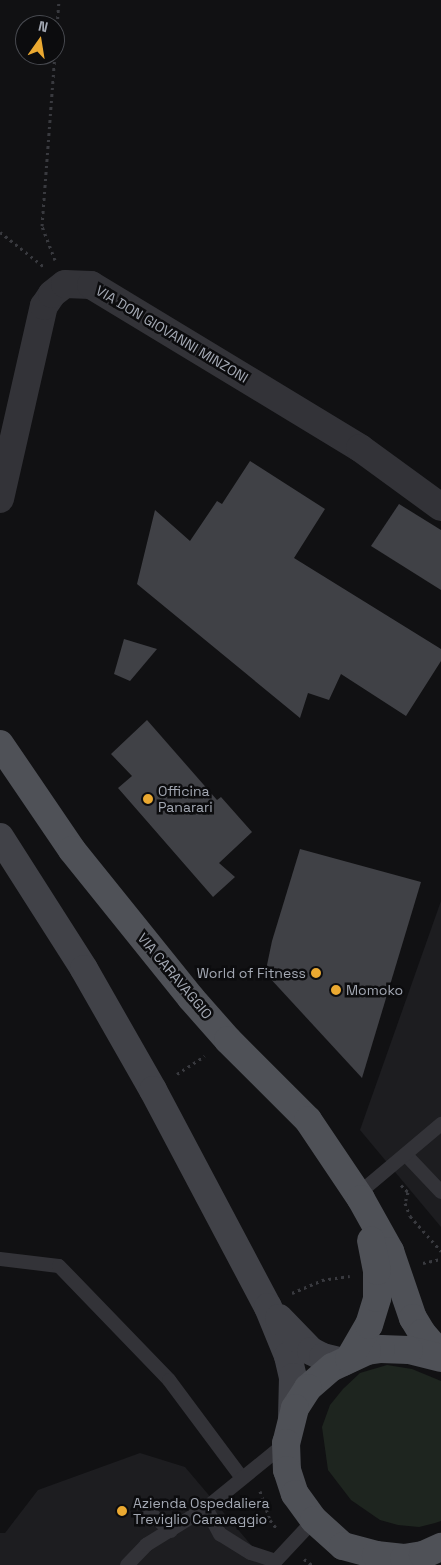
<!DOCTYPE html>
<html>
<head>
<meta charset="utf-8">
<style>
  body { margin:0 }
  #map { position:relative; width:441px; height:1565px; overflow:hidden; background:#111113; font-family:"Space Grotesk",sans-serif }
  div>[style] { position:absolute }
  .built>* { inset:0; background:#1d1d20 }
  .green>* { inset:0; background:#1e251f }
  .building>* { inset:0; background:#404146 }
  .path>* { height:3px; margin-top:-1.5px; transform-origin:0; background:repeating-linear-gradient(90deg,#393a3f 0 2.5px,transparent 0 6.5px) }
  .lane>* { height:14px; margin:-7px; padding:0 7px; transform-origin:7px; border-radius:7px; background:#333338 }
  .street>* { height:28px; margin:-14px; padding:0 14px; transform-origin:14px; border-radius:14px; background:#333338 }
  .secondary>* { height:28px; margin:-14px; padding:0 14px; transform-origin:14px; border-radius:14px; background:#414248 }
  .primary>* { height:28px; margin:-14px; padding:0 14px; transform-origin:14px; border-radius:14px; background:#4f5157 }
  .dots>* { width:14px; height:14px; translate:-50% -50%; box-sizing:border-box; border:2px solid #0c0c0e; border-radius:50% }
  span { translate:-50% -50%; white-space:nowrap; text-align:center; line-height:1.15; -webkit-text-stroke:5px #0c0c0e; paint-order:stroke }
  .street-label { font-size:14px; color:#a3a8b3 }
  .poi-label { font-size:14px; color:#a3a8b3 }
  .left { translate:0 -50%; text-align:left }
  .right { translate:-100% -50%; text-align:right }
  .north { position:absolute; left:15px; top:15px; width:50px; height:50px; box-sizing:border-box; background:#0c0c0e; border:1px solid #484a50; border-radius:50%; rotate:13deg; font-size:14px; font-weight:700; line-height:20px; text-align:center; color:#a3a8b3 }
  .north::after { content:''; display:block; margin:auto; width:18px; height:22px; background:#eba931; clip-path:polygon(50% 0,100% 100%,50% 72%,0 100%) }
</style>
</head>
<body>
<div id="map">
  <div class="built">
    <div style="clip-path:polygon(441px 901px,441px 1227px,360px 1130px)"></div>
    <div style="clip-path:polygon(140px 1453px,185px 1467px,268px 1565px,0 1565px,0 1533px,5px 1533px,38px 1490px)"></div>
  </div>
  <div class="green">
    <div style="clip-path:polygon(387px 1365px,412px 1369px,441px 1381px,441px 1521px,435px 1523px,419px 1527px,398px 1525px,380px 1520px,351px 1500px,328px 1470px,322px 1427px,330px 1405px,343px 1389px,360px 1373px)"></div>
  </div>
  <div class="building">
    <div style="clip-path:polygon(250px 461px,325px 509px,294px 558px,441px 649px,441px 661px,406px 716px,341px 674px,329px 700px,308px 693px,300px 718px,137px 584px,155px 510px,190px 541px,217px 501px,222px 504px)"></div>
    <div style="clip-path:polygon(399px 504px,441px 530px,441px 590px,371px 546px)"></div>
    <div style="clip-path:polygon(124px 639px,157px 649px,130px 681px,114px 674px)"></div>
    <div style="clip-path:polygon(147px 720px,217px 800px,221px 797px,252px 832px,219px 863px,235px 877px,213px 897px,118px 788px,132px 776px,111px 754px)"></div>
    <div style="clip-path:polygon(300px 849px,421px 882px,362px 1078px,268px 976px,267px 965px,272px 941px)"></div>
  </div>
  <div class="path">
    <div style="left:0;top:232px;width:55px;rotate:38.3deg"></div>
    <div style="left:55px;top:260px;width:36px;rotate:-111deg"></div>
    <div style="left:42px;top:226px;width:227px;rotate:-85.7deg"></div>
    <div style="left:177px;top:1074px;width:33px;rotate:-33deg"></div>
    <div style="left:401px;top:1185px;width:10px;rotate:45deg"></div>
    <div style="left:408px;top:1192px;width:11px;rotate:105deg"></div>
    <div style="left:405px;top:1203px;width:14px;rotate:69deg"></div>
    <div style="left:410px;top:1216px;width:47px;rotate:48.5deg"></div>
    <div style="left:423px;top:1263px;width:18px;rotate:-13deg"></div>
    <div style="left:292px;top:1293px;width:33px;rotate:-23deg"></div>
    <div style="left:322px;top:1280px;width:28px;rotate:-8deg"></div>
    <div style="left:260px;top:1491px;width:31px;rotate:71deg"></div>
    <div style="left:270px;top:1520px;width:11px;rotate:52deg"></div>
    <div style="left:304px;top:1559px;width:10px;rotate:37deg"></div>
  </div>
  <div class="lane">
    <div style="left:406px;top:1155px;width:51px;rotate:46.6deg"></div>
    <div style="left:358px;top:1194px;width:109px;rotate:-40.1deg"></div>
    <div style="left:0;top:1259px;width:59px;rotate:6.8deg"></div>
    <div style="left:59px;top:1266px;width:158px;rotate:46deg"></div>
    <div style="left:169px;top:1380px;width:122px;rotate:53.3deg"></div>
    <div style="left:206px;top:1508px;width:30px;rotate:62deg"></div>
    <div style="left:220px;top:1534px;width:36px;rotate:32deg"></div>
    <div style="left:251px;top:1553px;width:25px;rotate:18deg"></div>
    <div style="left:149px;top:1512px;width:29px;rotate:41deg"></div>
    <div style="left:127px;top:1565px;width:28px;rotate:-46deg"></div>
    <div style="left:146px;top:1545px;width:70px;rotate:-31.7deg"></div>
    <div style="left:206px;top:1508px;width:103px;rotate:-39.1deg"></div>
    <div style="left:272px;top:1565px;width:62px;rotate:-47deg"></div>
  </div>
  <div class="street">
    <div style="left:0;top:499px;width:198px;rotate:-77.2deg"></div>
    <div style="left:44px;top:306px;width:14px;rotate:-56deg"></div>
    <div style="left:52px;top:294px;width:16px;rotate:-38deg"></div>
    <div style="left:65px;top:284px;width:26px;rotate:2deg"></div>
    <div style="left:91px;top:285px;width:315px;rotate:31.2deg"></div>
    <div style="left:360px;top:448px;width:100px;rotate:36.1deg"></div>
  </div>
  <div class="secondary">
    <div style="left:0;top:837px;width:156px;rotate:57.5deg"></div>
    <div style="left:84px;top:969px;width:139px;rotate:60.3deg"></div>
    <div style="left:153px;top:1090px;width:246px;rotate:62.1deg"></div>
    <div style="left:268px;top:1307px;width:53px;rotate:67.8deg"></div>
    <div style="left:288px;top:1356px;width:22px;rotate:77deg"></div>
    <div style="left:293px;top:1377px;width:41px;rotate:91.4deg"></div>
    <div style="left:279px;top:1318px;width:46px;rotate:45.9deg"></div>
    <div style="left:311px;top:1351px;width:13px;rotate:27deg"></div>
    <div style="left:323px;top:1357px;width:21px;rotate:14deg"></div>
  </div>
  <div class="primary">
    <div style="left:0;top:744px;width:128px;rotate:55.8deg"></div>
    <div style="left:72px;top:850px;width:190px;rotate:51.2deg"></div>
    <div style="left:191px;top:998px;width:56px;rotate:48.6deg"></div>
    <div style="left:228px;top:1040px;width:113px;rotate:45deg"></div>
    <div style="left:308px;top:1120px;width:95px;rotate:56.1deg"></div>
    <div style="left:361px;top:1199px;width:60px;rotate:60.9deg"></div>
    <div style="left:390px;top:1251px;width:71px;rotate:71.1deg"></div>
    <div style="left:413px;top:1318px;width:17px;rotate:59deg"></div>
    <div style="left:422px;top:1333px;width:29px;rotate:49deg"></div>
    <div style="left:441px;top:1358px;width:33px;rotate:-166deg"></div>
    <div style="left:409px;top:1350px;width:28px;rotate:-178deg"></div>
    <div style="left:381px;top:1349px;width:14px;rotate:172deg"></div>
    <div style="left:367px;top:1351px;width:38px;rotate:155deg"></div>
    <div style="left:332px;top:1367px;width:32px;rotate:139deg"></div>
    <div style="left:308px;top:1388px;width:24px;rotate:123deg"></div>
    <div style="left:295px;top:1408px;width:36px;rotate:104deg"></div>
    <div style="left:286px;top:1443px;width:27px;rotate:88deg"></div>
    <div style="left:287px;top:1470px;width:25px;rotate:72deg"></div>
    <div style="left:295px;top:1494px;width:32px;rotate:54deg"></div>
    <div style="left:314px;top:1520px;width:39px;rotate:42deg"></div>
    <div style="left:343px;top:1546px;width:34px;rotate:15deg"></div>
    <div style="left:376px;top:1555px;width:28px;rotate:6deg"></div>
    <div style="left:404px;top:1558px;width:19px;rotate:-9deg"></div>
    <div style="left:423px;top:1555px;width:20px;rotate:-24deg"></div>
    <div style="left:349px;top:1359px;width:39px;rotate:-60deg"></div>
    <div style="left:369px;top:1325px;width:28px;rotate:-73deg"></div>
    <div style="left:377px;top:1298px;width:27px;rotate:-90deg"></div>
    <div style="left:377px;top:1271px;width:31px;rotate:-101deg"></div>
  </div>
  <div class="dots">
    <div style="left:148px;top:799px;background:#eba931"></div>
    <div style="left:316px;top:973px;background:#eba931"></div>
    <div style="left:336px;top:990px;background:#eba931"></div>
    <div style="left:122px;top:1511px;background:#eba931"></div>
  </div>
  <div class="street-label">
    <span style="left:172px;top:334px;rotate:31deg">VIA DON GIOVANNI MINZONI</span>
    <span style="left:175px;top:976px;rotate:50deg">VIA CARAVAGGIO</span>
  </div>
  <div class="poi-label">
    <span class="left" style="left:158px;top:799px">Officina<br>Panarari</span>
    <span class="right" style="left:306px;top:973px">World of Fitness</span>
    <span class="left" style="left:346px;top:990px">Momoko</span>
    <span class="left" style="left:133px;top:1511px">Azienda Ospedaliera<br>Treviglio Caravaggio</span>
  </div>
  <div class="north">N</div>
</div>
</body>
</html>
